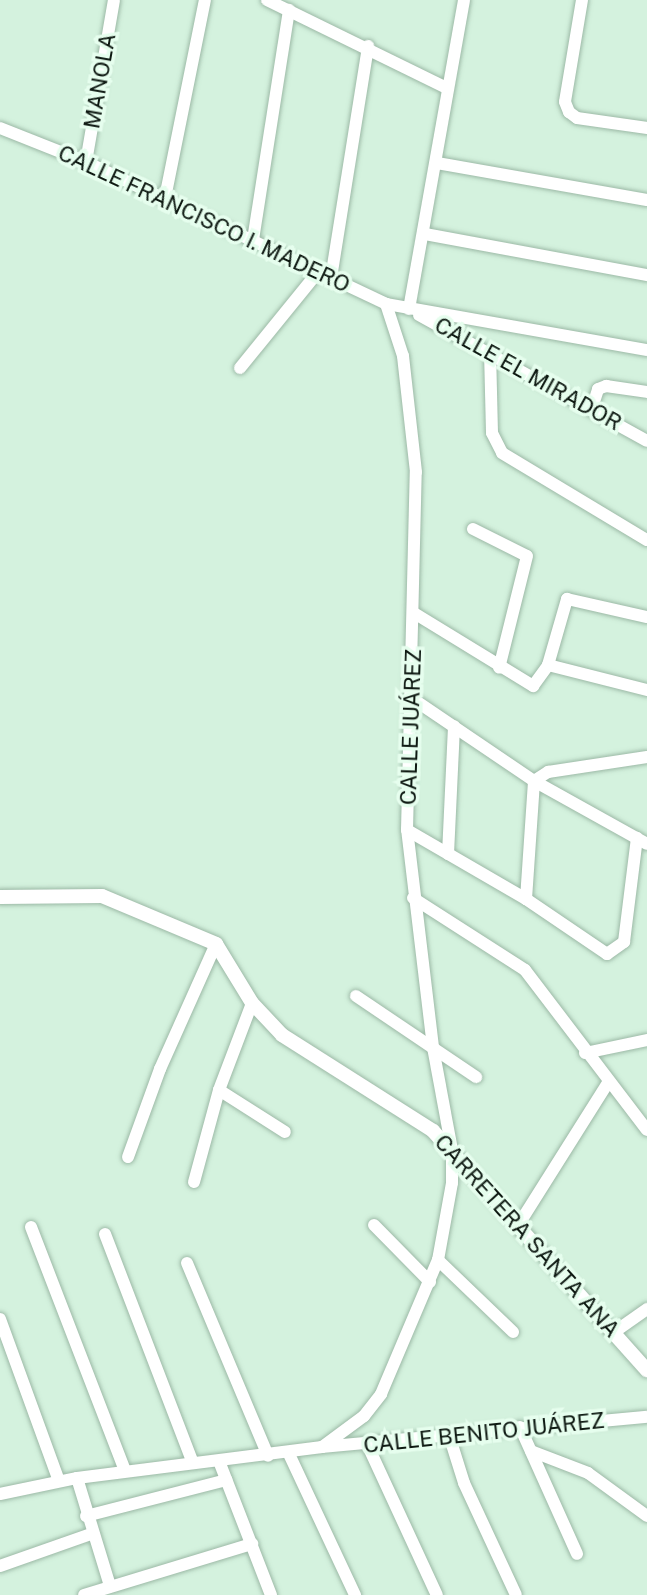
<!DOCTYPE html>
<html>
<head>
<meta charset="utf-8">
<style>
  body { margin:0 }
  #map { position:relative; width:647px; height:1595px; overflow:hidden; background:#d4f2de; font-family:"Public Sans",sans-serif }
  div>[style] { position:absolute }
  .roads { filter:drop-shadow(0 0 2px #9cb9a6) drop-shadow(0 0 2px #9cb9a6) }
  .minor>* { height:12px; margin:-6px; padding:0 6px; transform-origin:6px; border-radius:6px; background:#fff }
  .major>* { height:14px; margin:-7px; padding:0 7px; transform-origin:7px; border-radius:7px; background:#fff }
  span { translate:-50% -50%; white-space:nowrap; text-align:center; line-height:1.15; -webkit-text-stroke:7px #e6feee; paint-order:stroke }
  .street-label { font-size:22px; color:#0e1912 }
</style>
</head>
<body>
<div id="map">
  <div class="roads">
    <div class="minor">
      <div style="left:267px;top:0;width:200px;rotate:26.1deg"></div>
      <div style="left:582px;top:0;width:103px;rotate:99.5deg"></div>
      <div style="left:565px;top:102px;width:11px;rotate:68deg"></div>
      <div style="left:569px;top:112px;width:10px;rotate:37deg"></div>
      <div style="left:577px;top:118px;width:71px;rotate:8.1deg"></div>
      <div style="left:0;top:128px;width:92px;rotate:21.6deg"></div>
      <div style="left:86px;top:162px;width:332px;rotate:25.3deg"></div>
      <div style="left:386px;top:304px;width:265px;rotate:10deg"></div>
      <div style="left:86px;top:162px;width:164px;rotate:-80.2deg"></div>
      <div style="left:437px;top:163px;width:213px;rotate:10deg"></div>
      <div style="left:165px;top:198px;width:202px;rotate:-78.6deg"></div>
      <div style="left:425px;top:234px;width:226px;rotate:10.5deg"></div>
      <div style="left:253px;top:240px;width:233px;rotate:-81.1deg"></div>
      <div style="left:331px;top:278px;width:235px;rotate:-80.9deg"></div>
      <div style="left:409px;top:309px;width:314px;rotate:-79.9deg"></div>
      <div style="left:419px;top:315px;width:260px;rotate:28.9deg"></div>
      <div style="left:490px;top:351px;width:82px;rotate:88.6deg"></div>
      <div style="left:492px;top:433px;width:22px;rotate:63deg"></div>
      <div style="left:502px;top:453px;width:169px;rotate:31deg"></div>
      <div style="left:240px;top:368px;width:124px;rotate:-50.9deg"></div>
      <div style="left:592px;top:408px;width:20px;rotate:-72deg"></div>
      <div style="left:598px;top:389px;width:9px;rotate:-21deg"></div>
      <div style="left:606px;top:386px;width:41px;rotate:8.3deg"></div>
      <div style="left:473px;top:529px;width:60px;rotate:26.6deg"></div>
      <div style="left:527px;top:556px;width:115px;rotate:104deg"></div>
      <div style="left:414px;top:613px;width:140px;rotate:31.5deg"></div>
      <div style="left:533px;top:686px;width:26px;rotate:-54deg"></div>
      <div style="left:548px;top:665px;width:69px;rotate:-73.9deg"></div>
      <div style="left:567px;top:599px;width:82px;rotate:12.7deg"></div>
      <div style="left:548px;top:665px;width:102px;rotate:14.2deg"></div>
      <div style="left:413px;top:699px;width:146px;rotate:34.1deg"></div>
      <div style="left:534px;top:781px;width:129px;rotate:29.1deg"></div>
      <div style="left:407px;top:830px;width:138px;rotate:30.1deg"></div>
      <div style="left:526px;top:899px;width:98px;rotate:34.2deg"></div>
      <div style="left:607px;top:954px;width:21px;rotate:-35deg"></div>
      <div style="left:624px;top:942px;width:105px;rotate:-82.9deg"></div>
      <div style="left:448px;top:854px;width:128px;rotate:-87.3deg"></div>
      <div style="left:413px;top:898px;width:133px;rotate:32.7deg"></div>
      <div style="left:525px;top:970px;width:201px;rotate:52.7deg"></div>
      <div style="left:526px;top:899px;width:118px;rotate:-86.1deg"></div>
      <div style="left:534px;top:781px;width:17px;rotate:-33deg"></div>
      <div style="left:548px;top:772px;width:100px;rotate:-8.6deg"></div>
      <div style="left:356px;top:996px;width:145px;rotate:34deg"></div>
      <div style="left:585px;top:1053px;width:63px;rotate:-11.8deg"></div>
      <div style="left:219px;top:1090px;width:78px;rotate:32.5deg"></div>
      <div style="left:128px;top:1157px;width:94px;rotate:-70deg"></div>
      <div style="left:160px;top:1069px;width:137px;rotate:-65.9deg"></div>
      <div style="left:194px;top:1182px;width:95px;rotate:-74.8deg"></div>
      <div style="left:219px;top:1090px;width:93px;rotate:-69.2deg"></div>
      <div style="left:519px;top:1224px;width:165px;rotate:-57.8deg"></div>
      <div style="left:374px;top:1225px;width:80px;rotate:45.5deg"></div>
      <div style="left:31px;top:1227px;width:261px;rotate:68.9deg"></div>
      <div style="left:105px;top:1234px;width:245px;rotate:69deg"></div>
      <div style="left:438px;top:1260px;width:104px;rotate:43.8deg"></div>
      <div style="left:187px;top:1263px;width:209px;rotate:67.2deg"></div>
      <div style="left:0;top:1319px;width:172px;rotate:70deg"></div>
      <div style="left:613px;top:1333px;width:42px;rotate:-35.2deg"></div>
      <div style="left:520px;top:1427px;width:139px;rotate:65.8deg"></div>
      <div style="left:449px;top:1435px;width:50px;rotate:72.6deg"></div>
      <div style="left:464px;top:1483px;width:123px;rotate:65.1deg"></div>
      <div style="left:368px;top:1446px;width:164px;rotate:65.2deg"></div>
      <div style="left:322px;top:1447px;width:52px;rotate:-36.4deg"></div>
      <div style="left:364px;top:1416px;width:28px;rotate:-52deg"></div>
      <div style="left:381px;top:1394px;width:146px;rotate:-67deg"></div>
      <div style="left:438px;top:1260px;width:78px;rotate:-79.7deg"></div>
      <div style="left:452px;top:1183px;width:33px;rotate:-90deg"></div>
      <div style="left:452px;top:1150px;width:105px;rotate:-100.5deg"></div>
      <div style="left:433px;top:1047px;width:219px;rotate:-96.8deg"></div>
      <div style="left:407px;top:830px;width:358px;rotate:-88.6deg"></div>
      <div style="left:416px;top:472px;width:117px;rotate:-96.4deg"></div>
      <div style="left:403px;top:356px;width:55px;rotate:-108.1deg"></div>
      <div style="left:531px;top:1451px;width:61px;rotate:21.1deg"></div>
      <div style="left:588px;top:1473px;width:73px;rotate:36.1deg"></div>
      <div style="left:289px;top:1454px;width:156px;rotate:64.9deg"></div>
      <div style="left:219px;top:1461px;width:144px;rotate:68.8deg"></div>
      <div style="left:77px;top:1478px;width:113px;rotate:73deg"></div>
      <div style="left:0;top:1494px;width:79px;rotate:-11.7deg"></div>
      <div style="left:77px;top:1478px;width:247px;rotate:-7.2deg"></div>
      <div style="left:322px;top:1447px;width:326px;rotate:-5.3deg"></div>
      <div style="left:86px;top:1516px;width:145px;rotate:-14.4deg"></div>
      <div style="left:0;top:1566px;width:96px;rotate:-19.4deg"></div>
      <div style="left:84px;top:1595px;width:176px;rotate:-16.9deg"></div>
    </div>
    <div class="major">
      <div style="left:0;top:897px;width:102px;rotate:-0.6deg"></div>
      <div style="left:102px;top:896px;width:124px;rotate:22.8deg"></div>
      <div style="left:216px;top:944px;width:69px;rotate:58.6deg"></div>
      <div style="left:252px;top:1003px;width:44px;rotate:46.8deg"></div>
      <div style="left:282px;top:1035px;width:179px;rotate:32.4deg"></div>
      <div style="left:433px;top:1131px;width:321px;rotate:48.2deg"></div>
    </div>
  </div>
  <div class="street-label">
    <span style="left:100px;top:81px;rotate:-80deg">MANOLA</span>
    <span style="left:204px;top:219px;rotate:25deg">CALLE FRANCISCO I. MADERO</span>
    <span style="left:528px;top:374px;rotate:29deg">CALLE EL MIRADOR</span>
    <span style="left:411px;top:727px;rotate:-88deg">CALLE JUÁREZ</span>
    <span style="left:527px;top:1236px;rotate:48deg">CARRETERA SANTA ANA</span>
    <span style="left:484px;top:1433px;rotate:-6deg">CALLE BENITO JUÁREZ</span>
  </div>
</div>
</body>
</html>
